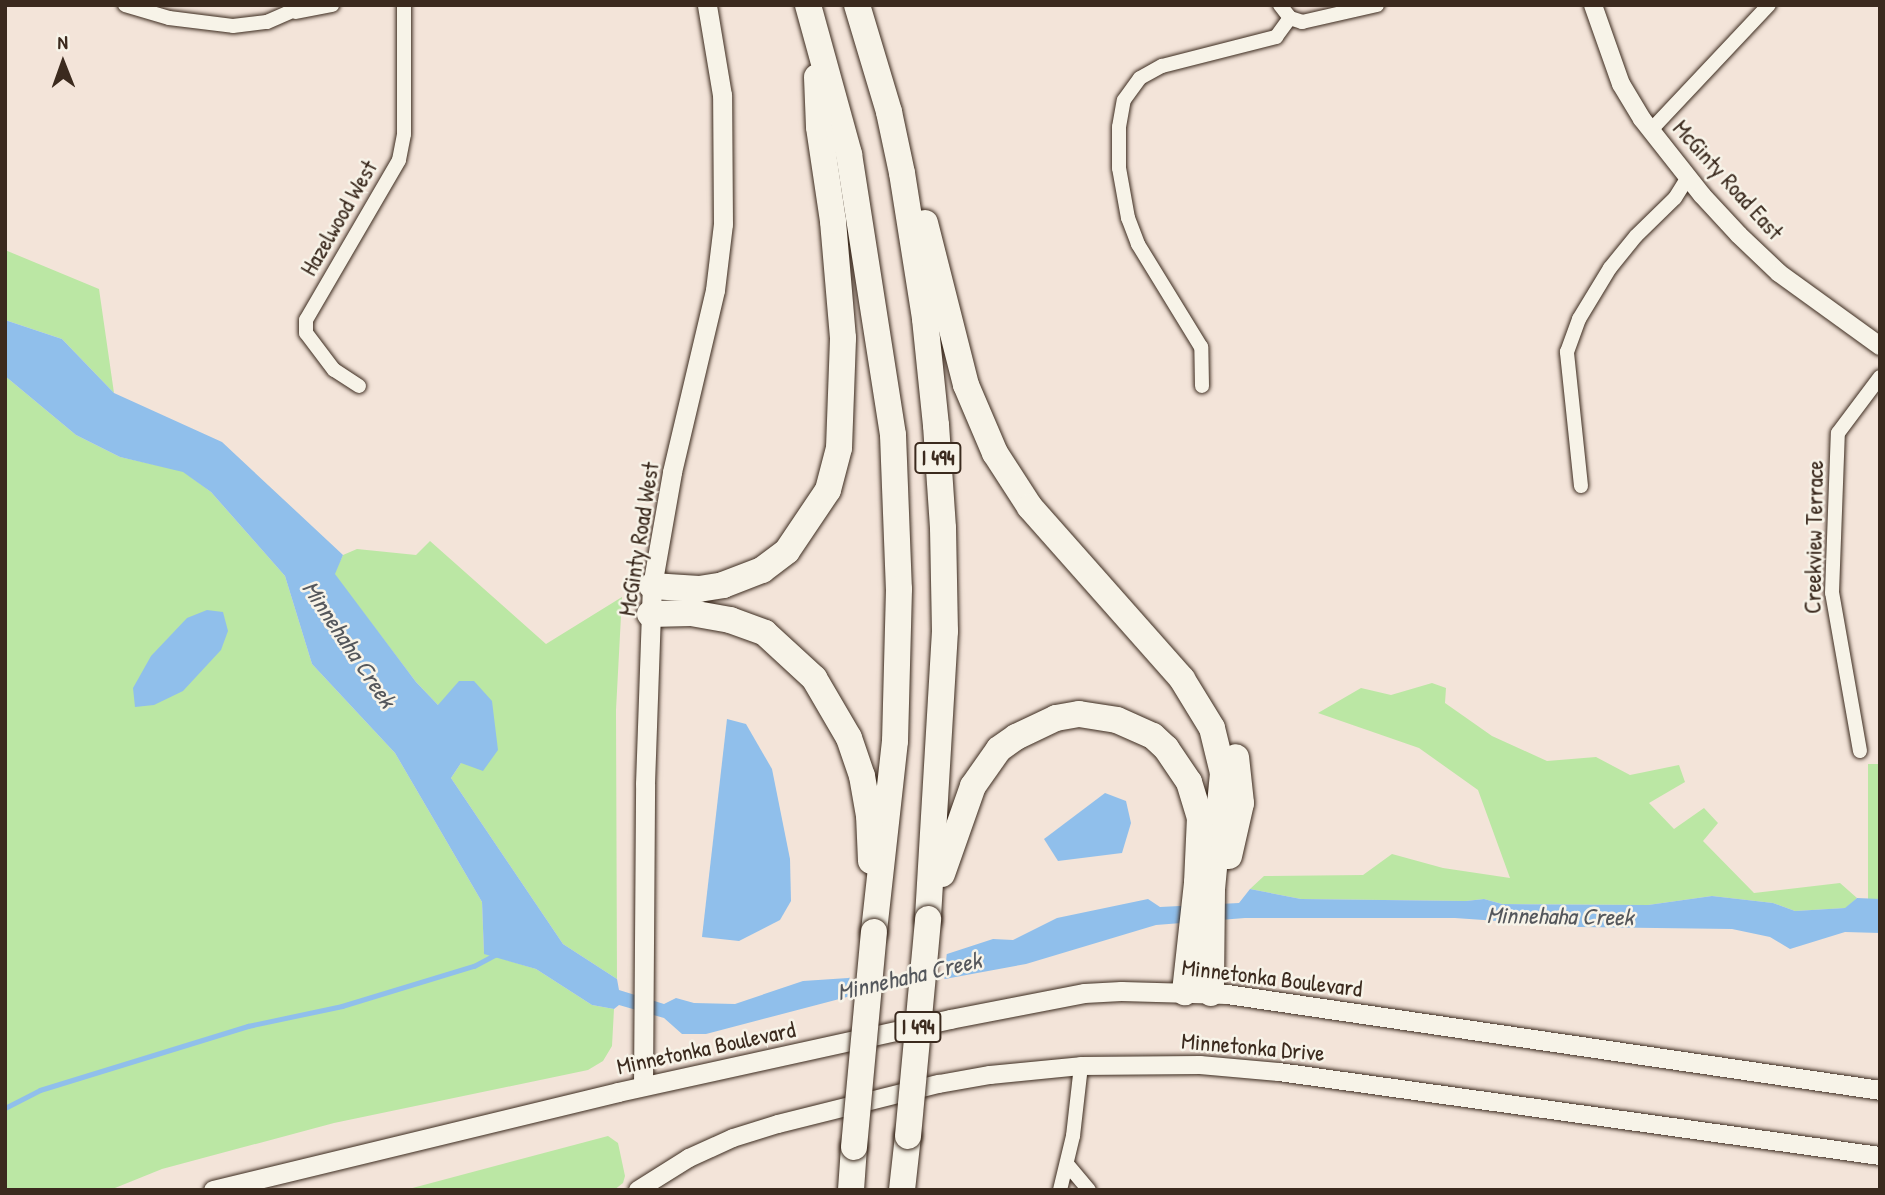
<!DOCTYPE html>
<html>
<head>
<meta charset="utf-8">
<style>
  body { margin:0 }
  #map { position:relative; width:1885px; height:1195px; overflow:hidden; background:#f3e4d9; font-family:"Patrick Hand",sans-serif }
  div>[style] { position:absolute }
  .green>* { inset:0; background:#bbe7a4; transform-origin:0 0 }
  .water>* { inset:0; background:#90bfeb }
  .pier>* { inset:0; background:#f3e4d9 }
  .stream>* { height:4.5px; margin:-2.25px; padding:0 2.25px; transform-origin:2.25px; border-radius:2.25px; background:#90bfeb }
  .roads { filter:drop-shadow(0 0 2px #3b2a1e) drop-shadow(0 0 2px #3b2a1e) }
  .minor>* { height:14px; margin:-7px; padding:0 7px; transform-origin:7px; border-radius:7px; background:#f7f3e8 }
  .tertiary>* { height:18px; margin:-9px; padding:0 9px; transform-origin:9px; border-radius:9px; background:#f7f3e8 }
  .secondary>* { height:19px; margin:-9.5px; padding:0 9.5px; transform-origin:9.5px; border-radius:9.5px; background:#f7f3e8 }
  .motorway>* { height:26px; margin:-13px; padding:0 13px; transform-origin:13px; border-radius:13px; background:#f7f3e8 }
  .bridges { filter:drop-shadow(0 0 2px #3b2a1e) drop-shadow(0 0 2px #3b2a1e) }
  .motorway-bridge>* { height:26px; margin:-13px; padding:0 13px; transform-origin:13px; border-radius:13px; background:#f7f3e8 }
  span { translate:-50% -50%; white-space:nowrap; text-align:center; line-height:1.15; -webkit-text-stroke:5px #f7f3e8; paint-order:stroke }
  .shield-label span { padding:2px 5px; background:#f7f3e8; border:2px solid; border-radius:5px; -webkit-text-stroke-width:0 }
  .shield-label { font-size:21px; color:#3b2a1e; font-weight:700 }
  .street-label { font-size:23px; color:#3b2a1e }
  .water-label { font-size:24px; color:#54575c; font-style:italic }
  .frame { position:absolute; inset:0; border:7px solid #3b2a1e; pointer-events:none }
  .north { position:absolute; left:28px; top:28px; width:70px; height:70px; -webkit-text-stroke:5px #f7f3e8; paint-order:stroke; rotate:359deg; font-size:19px; font-weight:700; line-height:28px; text-align:center; color:#3b2a1e }
  .north::after { content:''; display:block; margin:auto; width:24px; height:32px; background:#3b2a1e; clip-path:polygon(50% 0,100% 100%,50% 72%,0 100%) }
</style>
</head>
<body>
<div id="map">
  <div class="green">
    <div style="clip-path:polygon(5px 250px,99px 289px,114px 393px,62px 339px,5px 320px)"></div>
    <div style="clip-path:polygon(5px 376px,76px 435px,120px 457px,183px 471px,211px 492px,285px 576px,312px 664px,395px 753px,482px 902px,484px 953px,536px 969px,592px 1005px,614px 1009px,612px 1046px,603px 1061px,588px 1070px,334px 1123px,162px 1169px,110px 1190px,5px 1190px)"></div>
    <div style="clip-path:polygon(430px 541px,546px 644px,622px 597px,616px 710px,617px 979px,563px 944px,451px 778px,461px 763px,439px 706px,416px 682px,334px 574px,343px 555px,357px 549px,416px 555px)"></div>
    <div style="clip-path:polygon(1432px 683px,1446px 688px,1445px 703px,1492px 736px,1547px 761px,1596px 757px,1630px 775px,1679px 765px,1685px 782px,1649px 803px,1674px 829px,1704px 808px,1718px 823px,1703px 841px,1754px 893px,1840px 883px,1857px 898px,1846px 908px,1795px 911px,1773px 903px,1712px 896px,1648px 905px,1502px 904px,1484px 899px,1466px 901px,1301px 899px,1250px 889px,1264px 876px,1363px 875px,1392px 854px,1443px 868px,1510px 878px,1478px 790px,1419px 748px,1318px 713px,1361px 688px,1391px 695px)"></div>
    <div style="left:1868px;top:764px;width:12px;height:139px"></div>
    <div style="clip-path:polygon(608px 1136px,618px 1143px,625px 1176px,623px 1183px,614px 1190px,405px 1190px)"></div>
  </div>
  <div class="water">
    <div style="clip-path:polygon(5px 320px,62px 339px,114px 393px,222px 442px,343px 555px,335px 574px,416px 682px,438px 705px,459px 681px,474px 681px,492px 701px,498px 750px,483px 771px,461px 763px,451px 778px,563px 944px,617px 979px,619px 990px,664px 1004px,676px 998px,694px 1003px,735px 1004px,803px 981px,848px 978px,947px 954px,993px 939px,1013px 940px,1057px 918px,1148px 899px,1160px 907px,1239px 903px,1250px 889px,1301px 899px,1466px 901px,1484px 899px,1502px 904px,1648px 905px,1712px 896px,1773px 903px,1795px 911px,1845px 908px,1857px 898px,1880px 899px,1880px 933px,1845px 932px,1790px 949px,1770px 937px,1732px 929px,1580px 927px,1455px 918px,1245px 918px,1156px 925px,1026px 964px,847px 997px,706px 1034px,682px 1034px,664px 1018px,619px 1005px,614px 1009px,592px 1005px,536px 969px,484px 954px,482px 902px,395px 753px,312px 664px,285px 576px,211px 492px,183px 472px,120px 457px,76px 435px,5px 376px)"></div>
    <div style="clip-path:polygon(207px 610px,223px 612px,228px 631px,221px 650px,183px 691px,154px 705px,135px 707px,133px 688px,151px 656px,187px 618px)"></div>
    <div style="clip-path:polygon(727px 719px,746px 724px,772px 769px,790px 859px,791px 901px,780px 920px,739px 941px,702px 937px)"></div>
    <div style="clip-path:polygon(1105px 793px,1126px 801px,1131px 823px,1122px 853px,1058px 861px,1044px 839px)"></div>
  </div>
  <div class="pier">
    <div style="clip-path:polygon(947px 951px,944px 983px,847px 1001px,850px 974px)"></div>
  </div>
  <div class="stream">
    <div style="left:5px;top:1108px;width:39px;rotate:-27deg"></div>
    <div style="left:40px;top:1090px;width:218px;rotate:-17.1deg"></div>
    <div style="left:248px;top:1026px;width:96px;rotate:-12deg"></div>
    <div style="left:342px;top:1006px;width:138px;rotate:-16.9deg"></div>
    <div style="left:474px;top:966px;width:26px;rotate:-28deg"></div>
  </div>
  <div class="roads">
    <div class="minor">
      <div style="left:125px;top:5px;width:46px;rotate:16.5deg"></div>
      <div style="left:169px;top:18px;width:64px;rotate:7.1deg"></div>
      <div style="left:233px;top:26px;width:34px;rotate:-7deg"></div>
      <div style="left:267px;top:22px;width:43px;rotate:-23.6deg"></div>
      <div style="left:1280px;top:5px;width:16px;rotate:52deg"></div>
      <div style="left:1290px;top:18px;width:13px;rotate:18deg"></div>
      <div style="left:1302px;top:22px;width:77px;rotate:-12.8deg"></div>
      <div style="left:296px;top:12px;width:37px;rotate:-11deg"></div>
      <div style="left:1651px;top:130px;width:172px;rotate:-46.7deg"></div>
      <div style="left:359px;top:386px;width:30px;rotate:-147deg"></div>
      <div style="left:334px;top:370px;width:46px;rotate:-127.1deg"></div>
      <div style="left:306px;top:333px;width:13px;rotate:-90deg"></div>
      <div style="left:306px;top:320px;width:185px;rotate:-59.8deg"></div>
      <div style="left:399px;top:160px;width:26px;rotate:-79deg"></div>
      <div style="left:404px;top:134px;width:129px;rotate:-90deg"></div>
      <div style="left:1202px;top:386px;width:39px;rotate:-91deg"></div>
      <div style="left:1201px;top:347px;width:121px;rotate:-121.5deg"></div>
      <div style="left:1138px;top:244px;width:28px;rotate:-111deg"></div>
      <div style="left:1128px;top:218px;width:51px;rotate:-100.2deg"></div>
      <div style="left:1119px;top:168px;width:41px;rotate:-90deg"></div>
      <div style="left:1119px;top:127px;width:27px;rotate:-80deg"></div>
      <div style="left:1124px;top:100px;width:27px;rotate:-54deg"></div>
      <div style="left:1140px;top:78px;width:25px;rotate:-29deg"></div>
      <div style="left:1162px;top:66px;width:118px;rotate:-14.3deg"></div>
      <div style="left:1276px;top:37px;width:24px;rotate:-54deg"></div>
      <div style="left:1581px;top:486px;width:135px;rotate:-96deg"></div>
      <div style="left:1567px;top:352px;width:35px;rotate:-70deg"></div>
      <div style="left:1579px;top:319px;width:60px;rotate:-58.7deg"></div>
      <div style="left:1610px;top:268px;width:41px;rotate:-50.9deg"></div>
      <div style="left:1636px;top:236px;width:54px;rotate:-44.3deg"></div>
      <div style="left:1675px;top:198px;width:25px;rotate:-58deg"></div>
      <div style="left:1860px;top:751px;width:160px;rotate:-100deg"></div>
      <div style="left:1832px;top:593px;width:160px;rotate:-87.9deg"></div>
      <div style="left:1838px;top:433px;width:70px;rotate:-53.1deg"></div>
      <div style="left:1067px;top:1164px;width:34px;rotate:50deg"></div>
      <div style="left:1060px;top:1190px;width:56px;rotate:-76.5deg"></div>
      <div style="left:1073px;top:1136px;width:70px;rotate:-83.5deg"></div>
    </div>
    <div class="tertiary">
      <div style="left:1593px;top:5px;width:84px;rotate:70.5deg"></div>
      <div style="left:1621px;top:84px;width:41px;rotate:59deg"></div>
      <div style="left:1642px;top:119px;width:97px;rotate:51.7deg"></div>
      <div style="left:1702px;top:195px;width:54px;rotate:47.2deg"></div>
      <div style="left:1739px;top:235px;width:55px;rotate:43.5deg"></div>
      <div style="left:1779px;top:273px;width:125px;rotate:35.9deg"></div>
      <div style="left:638px;top:1190px;width:60px;rotate:-32.1deg"></div>
      <div style="left:689px;top:1158px;width:48px;rotate:-24.4deg"></div>
      <div style="left:733px;top:1138px;width:47px;rotate:-17.3deg"></div>
      <div style="left:778px;top:1124px;width:166px;rotate:-14deg"></div>
      <div style="left:939px;top:1084px;width:52px;rotate:-10deg"></div>
      <div style="left:990px;top:1075px;width:91px;rotate:-5.6deg"></div>
      <div style="left:1081px;top:1066px;width:119px;rotate:-0.5deg"></div>
      <div style="left:1200px;top:1065px;width:79px;rotate:5.1deg"></div>
      <div style="left:1279px;top:1072px;width:607px;rotate:7.96deg"></div>
    </div>
    <div class="secondary">
      <div style="left:643px;top:1086px;width:302px;rotate:-89.6deg"></div>
      <div style="left:645px;top:784px;width:198px;rotate:-88deg"></div>
      <div style="left:652px;top:586px;width:116px;rotate:-80deg"></div>
      <div style="left:672px;top:472px;width:187px;rotate:-76.7deg"></div>
      <div style="left:715px;top:290px;width:66px;rotate:-83.1deg"></div>
      <div style="left:723px;top:224px;width:129px;rotate:-90.4deg"></div>
      <div style="left:722px;top:95px;width:91px;rotate:-99.5deg"></div>
      <div style="left:213px;top:1190px;width:417px;rotate:-13.6deg"></div>
      <div style="left:618px;top:1092px;width:340px;rotate:-12.4deg"></div>
      <div style="left:950px;top:1019px;width:136px;rotate:-11deg"></div>
      <div style="left:1084px;top:993px;width:37px;rotate:-3deg"></div>
      <div style="left:1121px;top:991px;width:106px;rotate:1.6deg"></div>
      <div style="left:1227px;top:994px;width:660px;rotate:8.36deg"></div>
    </div>
    <div class="motorway">
      <div style="left:808px;top:5px;width:155px;rotate:74.6deg"></div>
      <div style="left:849px;top:154px;width:284px;rotate:81.1deg"></div>
      <div style="left:893px;top:435px;width:154px;rotate:87.8deg"></div>
      <div style="left:899px;top:589px;width:152px;rotate:91.5deg"></div>
      <div style="left:895px;top:741px;width:192px;rotate:96.3deg"></div>
      <div style="left:857px;top:5px;width:112px;rotate:73.3deg"></div>
      <div style="left:889px;top:112px;width:62px;rotate:78deg"></div>
      <div style="left:902px;top:173px;width:148px;rotate:81deg"></div>
      <div style="left:925px;top:319px;width:107px;rotate:84.1deg"></div>
      <div style="left:936px;top:425px;width:103px;rotate:86.1deg"></div>
      <div style="left:943px;top:528px;width:103px;rotate:88.9deg"></div>
      <div style="left:945px;top:631px;width:289px;rotate:93.4deg"></div>
      <div style="left:925px;top:223px;width:167px;rotate:75.8deg"></div>
      <div style="left:966px;top:385px;width:74px;rotate:66.9deg"></div>
      <div style="left:995px;top:453px;width:64px;rotate:57.1deg"></div>
      <div style="left:1030px;top:507px;width:230px;rotate:48.5deg"></div>
      <div style="left:1182px;top:679px;width:57px;rotate:58.5deg"></div>
      <div style="left:1212px;top:728px;width:46px;rotate:76.3deg"></div>
      <div style="left:1223px;top:773px;width:117px;rotate:95.4deg"></div>
      <div style="left:1212px;top:889px;width:104px;rotate:90.6deg"></div>
      <div style="left:652px;top:586px;width:47px;rotate:3.7deg"></div>
      <div style="left:699px;top:589px;width:24px;rotate:-9deg"></div>
      <div style="left:723px;top:585px;width:42px;rotate:-21deg"></div>
      <div style="left:762px;top:570px;width:31px;rotate:-37deg"></div>
      <div style="left:787px;top:551px;width:73px;rotate:-56.1deg"></div>
      <div style="left:828px;top:490px;width:43px;rotate:-75.3deg"></div>
      <div style="left:839px;top:448px;width:110px;rotate:-87.9deg"></div>
      <div style="left:843px;top:338px;width:117px;rotate:-94.9deg"></div>
      <div style="left:833px;top:221px;width:95px;rotate:-98.5deg"></div>
      <div style="left:819px;top:127px;width:50px;rotate:-92.3deg"></div>
      <div style="left:650px;top:614px;width:41px;rotate:-1.4deg"></div>
      <div style="left:691px;top:613px;width:40px;rotate:10deg"></div>
      <div style="left:730px;top:620px;width:37px;rotate:20deg"></div>
      <div style="left:765px;top:633px;width:67px;rotate:42.6deg"></div>
      <div style="left:814px;top:678px;width:69px;rotate:59.7deg"></div>
      <div style="left:849px;top:738px;width:40px;rotate:71.1deg"></div>
      <div style="left:862px;top:776px;width:40px;rotate:80deg"></div>
      <div style="left:869px;top:815px;width:46px;rotate:87.5deg"></div>
      <div style="left:1229px;top:856px;width:54px;rotate:-77.2deg"></div>
      <div style="left:1241px;top:803px;width:46px;rotate:-96.2deg"></div>
      <div style="left:942px;top:874px;width:93px;rotate:-70.6deg"></div>
      <div style="left:973px;top:786px;width:45px;rotate:-54.9deg"></div>
      <div style="left:999px;top:749px;width:21px;rotate:-35deg"></div>
      <div style="left:1016px;top:737px;width:44px;rotate:-25.4deg"></div>
      <div style="left:1056px;top:718px;width:23px;rotate:-10deg"></div>
      <div style="left:1079px;top:714px;width:38px;rotate:9deg"></div>
      <div style="left:1117px;top:720px;width:39px;rotate:24deg"></div>
      <div style="left:1153px;top:736px;width:18px;rotate:43deg"></div>
      <div style="left:1166px;top:748px;width:41px;rotate:55.9deg"></div>
      <div style="left:1189px;top:782px;width:37px;rotate:73deg"></div>
      <div style="left:1200px;top:817px;width:66px;rotate:92.6deg"></div>
      <div style="left:1197px;top:883px;width:110px;rotate:96.3deg"></div>
      <div style="left:851px;top:1190px;width:43px;rotate:-86deg"></div>
      <div style="left:902px;top:1190px;width:54px;rotate:-83.7deg"></div>
    </div>
  </div>
  <div class="bridges">
    <div class="motorway-bridge">
      <div style="left:908px;top:1136px;width:218px;rotate:-84.7deg"></div>
      <div style="left:854px;top:1147px;width:216px;rotate:-84.7deg"></div>
    </div>
  </div>
  <div class="shield-label">
    <span style="left:938px;top:458px">I 494</span>
    <span style="left:918px;top:1027px">I 494</span>
  </div>
  <div class="street-label">
    <span style="left:1728px;top:180px;rotate:48deg">McGinty Road East</span>
    <span style="left:339px;top:218px;rotate:-60deg">Hazelwood West</span>
    <span style="left:1814px;top:537px;rotate:-89deg">Creekview Terrace</span>
    <span style="left:639px;top:539px;rotate:-81deg">McGinty Road West</span>
    <span style="left:1272px;top:978px;rotate:7deg">Minnetonka Boulevard</span>
    <span style="left:1253px;top:1047px;rotate:5deg">Minnetonka Drive</span>
    <span style="left:706px;top:1048px;rotate:-12deg">Minnetonka Boulevard</span>
  </div>
  <div class="water-label">
    <span style="left:349px;top:644px;rotate:56deg">Minnehaha Creek</span>
    <span style="left:1560px;top:916px;rotate:1deg">Minnehaha Creek</span>
    <span style="left:909px;top:976px;rotate:-13deg">Minnehaha Creek</span>
  </div>
  <div class="frame"></div>
  <div class="north">N</div>
</div>
</body>
</html>
